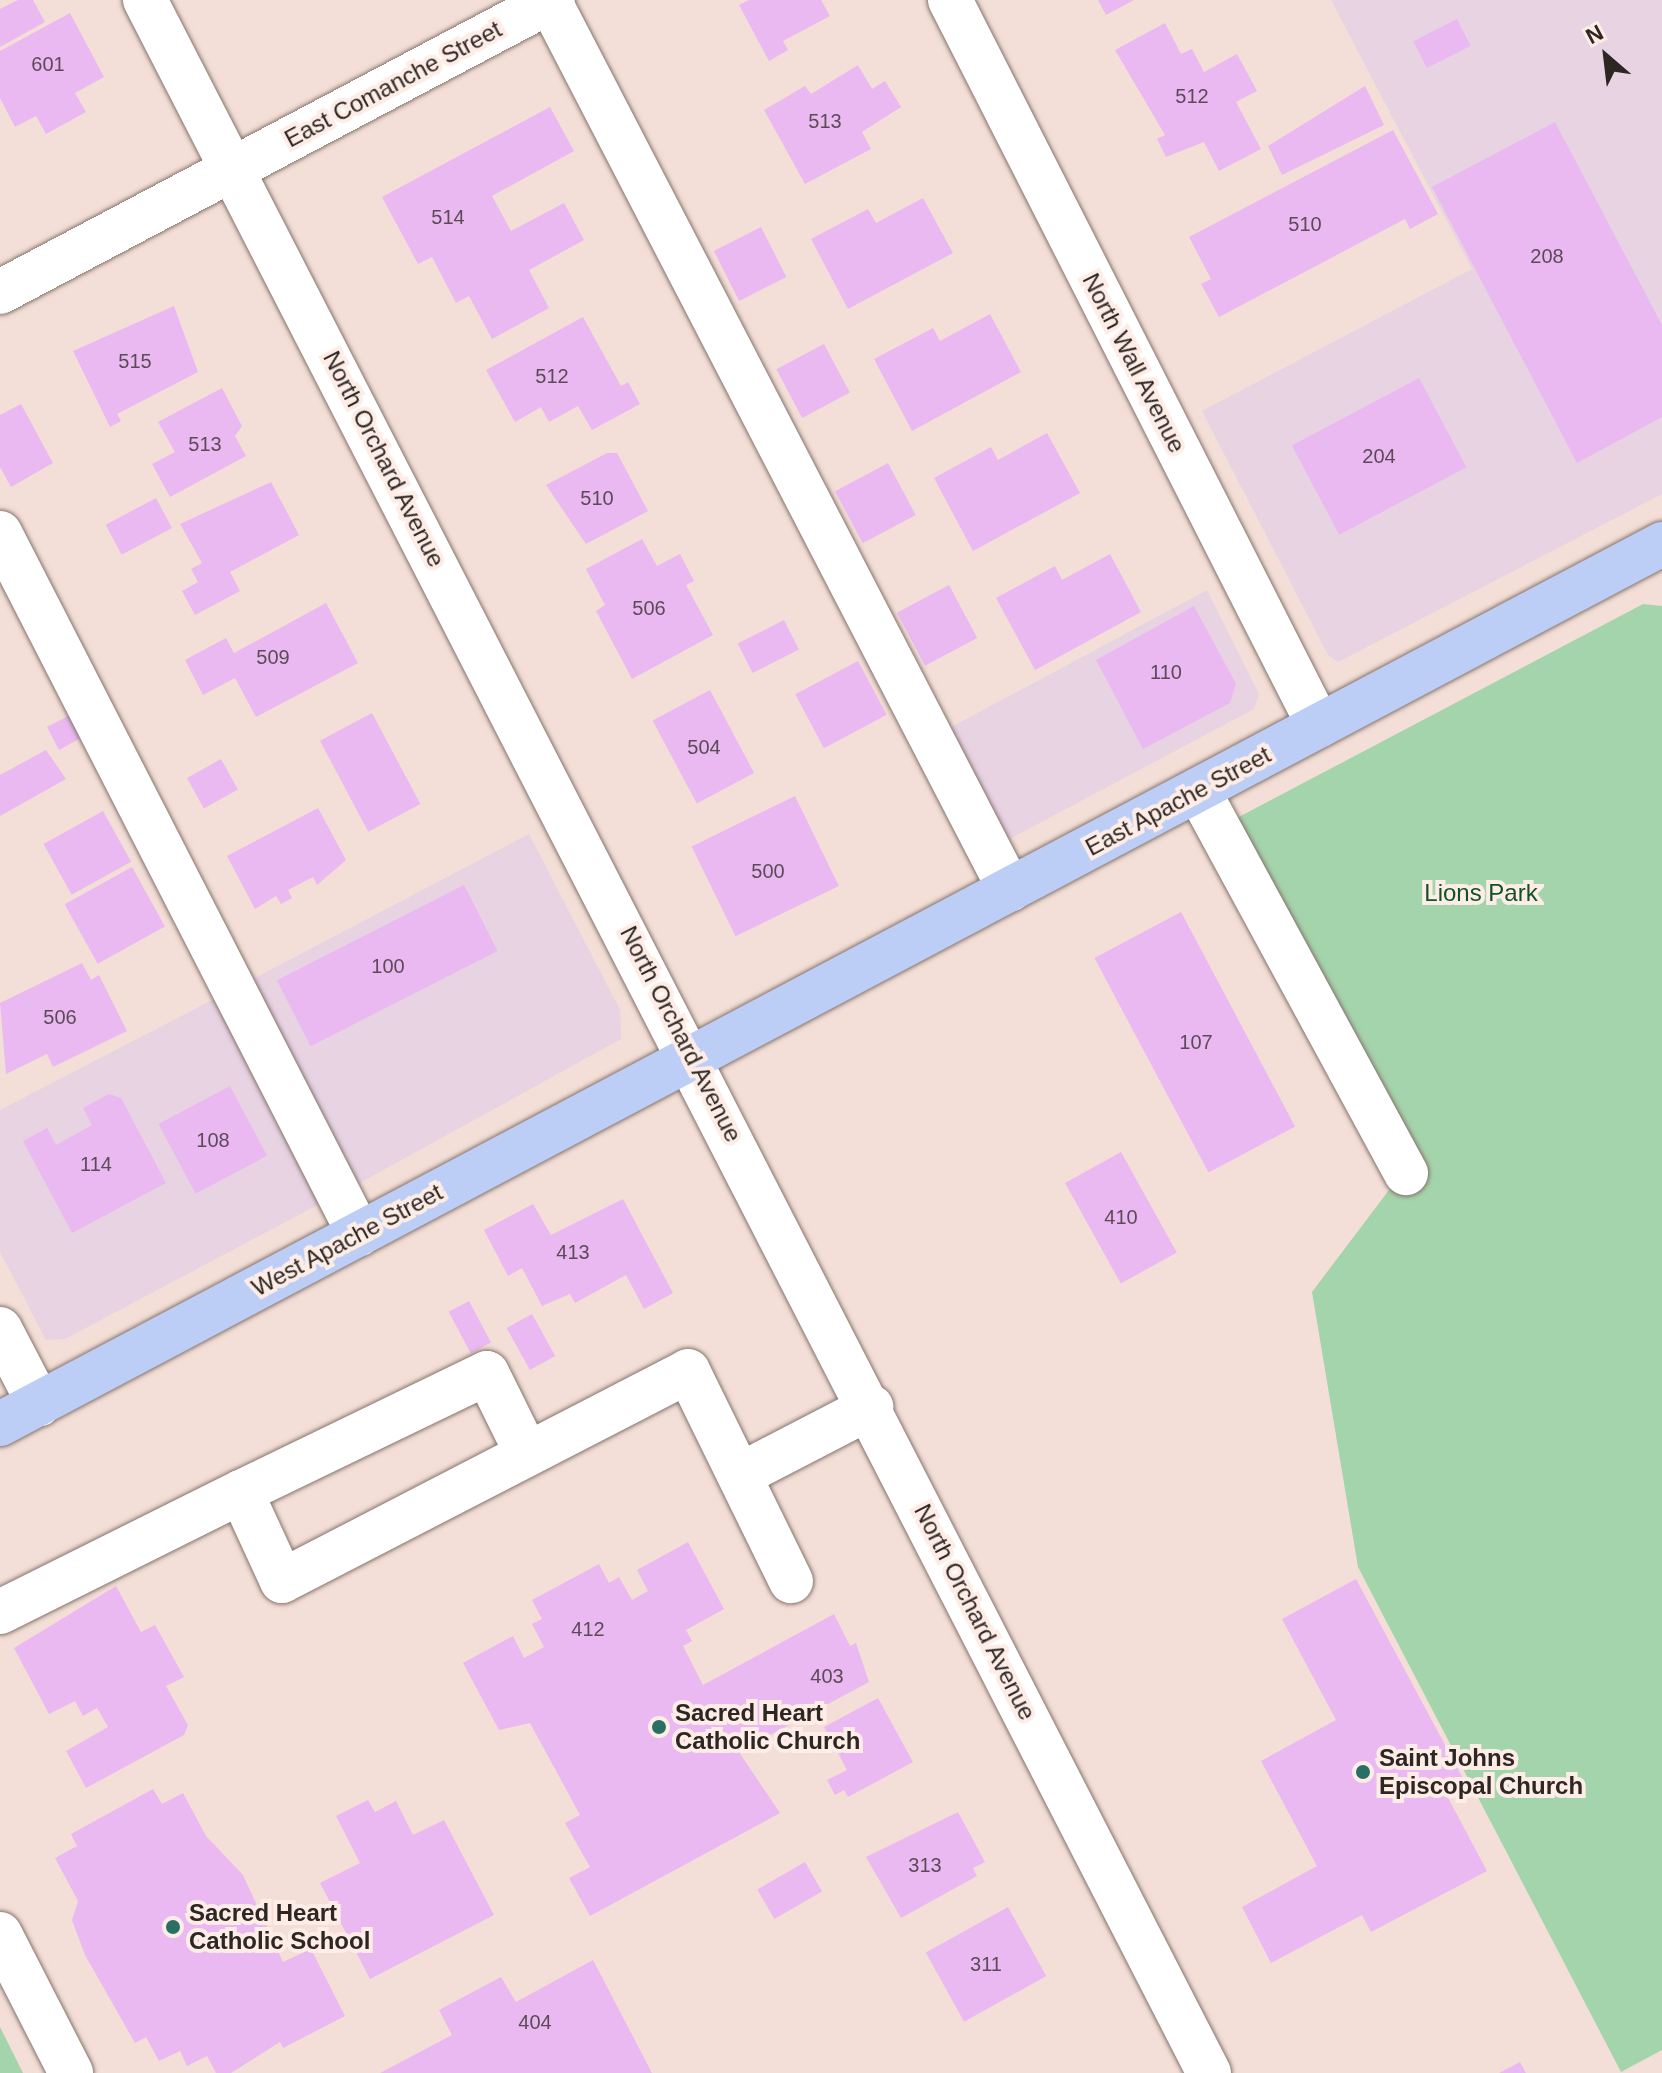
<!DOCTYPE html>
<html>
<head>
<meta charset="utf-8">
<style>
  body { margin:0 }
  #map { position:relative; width:1662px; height:2073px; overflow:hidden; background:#f3dfd7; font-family:Helvetica,sans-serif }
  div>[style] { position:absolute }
  .commercial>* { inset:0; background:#e7d3e2 }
  .green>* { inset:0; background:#a4d4ab }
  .building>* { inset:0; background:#eab9f2; transform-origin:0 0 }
  .roads { filter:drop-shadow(0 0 2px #86746d) drop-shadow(0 0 2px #86746d) }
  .minor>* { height:44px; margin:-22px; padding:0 22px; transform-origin:22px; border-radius:22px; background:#fff }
  .major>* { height:44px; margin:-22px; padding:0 22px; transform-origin:22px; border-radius:22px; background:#bccef5 }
  .dots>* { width:22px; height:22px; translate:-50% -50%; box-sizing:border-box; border:4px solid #fdede6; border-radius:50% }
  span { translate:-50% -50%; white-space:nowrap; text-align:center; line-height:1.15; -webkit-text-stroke:8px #fdede6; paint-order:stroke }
  .number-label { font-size:20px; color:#5c4b57 }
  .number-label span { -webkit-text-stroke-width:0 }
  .street-label { font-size:24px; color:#2d2623 }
  .park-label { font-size:24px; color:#105325 }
  .poi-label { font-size:24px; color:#2d2623; font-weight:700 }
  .left { translate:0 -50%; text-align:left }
  .north { position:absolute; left:1566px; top:16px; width:80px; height:80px; -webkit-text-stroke:6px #fdede6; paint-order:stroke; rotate:332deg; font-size:22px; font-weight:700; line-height:32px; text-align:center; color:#2d2623 }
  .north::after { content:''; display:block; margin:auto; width:28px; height:36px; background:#2d2623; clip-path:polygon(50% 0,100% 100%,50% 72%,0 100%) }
</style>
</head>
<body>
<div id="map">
  <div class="commercial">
    <div style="clip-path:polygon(1331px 0,1662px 0,1662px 494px,1338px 662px,1328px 655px,1202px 411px,1472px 269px)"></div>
    <div style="clip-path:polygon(1207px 590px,1259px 694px,1254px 709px,1002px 843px,944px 731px)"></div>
    <div style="clip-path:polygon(529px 834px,620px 1010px,621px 1039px,356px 1185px,249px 981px)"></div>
    <div style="clip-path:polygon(218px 997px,325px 1201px,65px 1339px,46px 1340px,0 1252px,0 1110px)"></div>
  </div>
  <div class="green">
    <div style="clip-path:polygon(1643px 604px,1662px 606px,1662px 2050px,1621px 2072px,1358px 1567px,1312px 1292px,1389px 1190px,1423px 1173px,1237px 818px)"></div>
    <div style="clip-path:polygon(0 2027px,23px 2073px,0 2073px)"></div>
  </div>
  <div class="building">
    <div style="clip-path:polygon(18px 0,33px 0,45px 22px,0 47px,0 9px)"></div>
    <div style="clip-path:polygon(749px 0,821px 0,830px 16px,783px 41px,788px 50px,769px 61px,739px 5px)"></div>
    <div style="clip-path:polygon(1098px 0,1134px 0,1106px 15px)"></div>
    <div style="clip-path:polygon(70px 13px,104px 77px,75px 93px,86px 112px,46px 134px,36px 116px,15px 127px,0 98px,0 51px)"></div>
    <div style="left:1457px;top:19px;width:30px;height:49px;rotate:63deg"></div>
    <div style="clip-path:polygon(1165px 23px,1181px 54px,1192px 49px,1204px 72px,1237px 54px,1257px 91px,1236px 102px,1261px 149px,1219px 171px,1204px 142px,1166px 157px,1157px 139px,1165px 135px,1115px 50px)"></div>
    <div style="clip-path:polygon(858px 65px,872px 89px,885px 81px,901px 107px,862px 132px,871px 149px,805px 184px,764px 110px,805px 86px,811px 94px)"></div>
    <div style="clip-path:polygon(1365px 86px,1384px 125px,1282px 175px,1268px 146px)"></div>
    <div style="clip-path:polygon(550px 107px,574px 151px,492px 196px,511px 231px,564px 203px,584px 240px,529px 270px,549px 308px,492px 339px,469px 296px,456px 303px,432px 257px,418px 264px,382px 197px)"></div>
    <div style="clip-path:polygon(1555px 122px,1662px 325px,1662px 417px,1577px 463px,1432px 187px)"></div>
    <div style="clip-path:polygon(1393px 130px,1438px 214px,1410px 229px,1405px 219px,1219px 317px,1201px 284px,1211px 279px,1189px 237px)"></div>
    <div style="clip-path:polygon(923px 198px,953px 253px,848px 309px,811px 239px,868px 209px,876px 223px)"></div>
    <div style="left:761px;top:227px;width:56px;height:53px;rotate:63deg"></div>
    <div style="clip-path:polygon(174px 306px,198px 372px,117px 414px,121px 421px,110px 427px,73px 351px)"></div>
    <div style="clip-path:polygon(990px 314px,1021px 372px,912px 431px,874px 359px,933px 328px,940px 341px)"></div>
    <div style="clip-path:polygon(583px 317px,621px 386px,628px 382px,640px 404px,592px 430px,578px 406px,549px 422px,541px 407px,515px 422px,486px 370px)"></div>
    <div style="left:824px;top:344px;width:55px;height:54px;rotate:62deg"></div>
    <div style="left:1419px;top:378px;width:101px;height:144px;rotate:62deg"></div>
    <div style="clip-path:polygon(222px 388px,242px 426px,235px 436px,246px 456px,170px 497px,152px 464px,175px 452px,158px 422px)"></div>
    <div style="clip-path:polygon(21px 404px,53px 463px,11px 487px,0 467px,0 415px)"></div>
    <div style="clip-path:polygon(1047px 433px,1080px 493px,973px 551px,934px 478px,991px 447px,998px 460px)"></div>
    <div style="clip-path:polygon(607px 453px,617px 453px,648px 511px,586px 544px,546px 485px)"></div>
    <div style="left:888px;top:463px;width:59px;height:60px;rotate:62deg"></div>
    <div style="clip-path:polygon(271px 482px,299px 535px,230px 572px,240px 591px,195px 615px,182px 591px,198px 582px,191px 569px,202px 563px,180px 524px)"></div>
    <div style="left:156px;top:498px;width:34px;height:57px;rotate:62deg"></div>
    <div style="clip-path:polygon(642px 539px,657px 566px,680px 554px,694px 581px,686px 585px,713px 635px,632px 679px,596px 611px,605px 605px,586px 569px)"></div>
    <div style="clip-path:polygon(1110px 554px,1141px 612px,1035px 670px,996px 598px,1055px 566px,1062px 580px)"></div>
    <div style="left:949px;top:585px;width:60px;height:59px;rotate:62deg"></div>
    <div style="clip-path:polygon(326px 603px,358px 663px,256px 717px,235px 678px,203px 695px,185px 660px,226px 638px,234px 653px)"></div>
    <div style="clip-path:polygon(1194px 606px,1236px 684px,1230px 703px,1143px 749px,1096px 660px)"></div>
    <div style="left:784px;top:620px;width:33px;height:52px;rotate:63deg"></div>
    <div style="left:858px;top:661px;width:61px;height:71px;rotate:62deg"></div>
    <div style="left:710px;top:690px;width:94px;height:65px;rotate:62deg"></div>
    <div style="left:372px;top:713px;width:103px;height:59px;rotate:62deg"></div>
    <div style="clip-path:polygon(70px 715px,86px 735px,59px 750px,47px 727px)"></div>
    <div style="clip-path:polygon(46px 750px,66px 779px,0 816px,0 775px)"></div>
    <div style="left:221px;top:759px;width:35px;height:39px;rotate:61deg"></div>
    <div style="left:795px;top:796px;width:100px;height:115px;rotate:64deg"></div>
    <div style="clip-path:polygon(318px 808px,346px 860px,317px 885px,313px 877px,288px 890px,292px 898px,281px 904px,276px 896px,255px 909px,227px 856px)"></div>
    <div style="left:103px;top:811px;width:58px;height:68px;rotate:61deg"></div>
    <div style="left:132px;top:867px;width:68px;height:77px;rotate:61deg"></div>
    <div style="left:464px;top:885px;width:74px;height:210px;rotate:63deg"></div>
    <div style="left:1181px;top:912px;width:243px;height:98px;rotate:62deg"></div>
    <div style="clip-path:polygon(82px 963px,91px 980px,99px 975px,127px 1031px,53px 1067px,47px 1054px,6px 1074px,0 1003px)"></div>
    <div style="left:230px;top:1086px;width:79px;height:81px;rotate:62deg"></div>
    <div style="clip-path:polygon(109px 1094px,121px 1098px,166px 1183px,72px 1233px,23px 1141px,47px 1128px,56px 1145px,92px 1125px,83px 1108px)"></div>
    <div style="left:1121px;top:1152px;width:115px;height:64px;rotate:61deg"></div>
    <div style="clip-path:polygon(623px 1199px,673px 1293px,644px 1309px,626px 1275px,575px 1303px,570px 1294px,542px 1306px,522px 1268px,508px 1276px,484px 1230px,533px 1204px,551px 1235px)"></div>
    <div style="left:469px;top:1301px;width:47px;height:23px;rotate:62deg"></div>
    <div style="left:532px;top:1314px;width:48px;height:29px;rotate:61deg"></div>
    <div style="clip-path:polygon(688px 1542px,724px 1609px,686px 1630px,692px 1641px,683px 1646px,703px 1685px,834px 1614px,850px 1646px,856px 1643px,869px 1682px,739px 1752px,780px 1813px,590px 1916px,569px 1878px,590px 1867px,565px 1823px,580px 1815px,530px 1723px,499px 1730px,463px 1663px,513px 1636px,524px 1658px,544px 1647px,532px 1624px,542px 1619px,532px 1600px,599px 1564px,609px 1583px,619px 1577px,632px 1600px,648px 1591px,637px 1570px)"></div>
    <div style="clip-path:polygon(1356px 1579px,1466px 1784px,1446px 1794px,1487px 1871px,1371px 1932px,1362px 1915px,1271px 1963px,1242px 1907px,1317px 1866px,1261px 1761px,1336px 1720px,1282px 1619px)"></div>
    <div style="clip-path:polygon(116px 1586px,141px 1632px,155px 1625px,184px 1677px,166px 1686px,188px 1725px,184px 1735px,86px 1788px,66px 1751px,108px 1727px,97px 1708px,83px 1716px,75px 1701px,49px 1714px,14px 1648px)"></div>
    <div style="clip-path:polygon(878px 1698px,913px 1762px,848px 1797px,844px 1790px,835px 1795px,827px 1780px,847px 1770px,824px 1727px)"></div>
    <div style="clip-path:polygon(153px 1789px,162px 1804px,183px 1793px,206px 1836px,243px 1875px,283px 1962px,311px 1949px,345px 2016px,283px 2048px,280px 2042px,231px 2073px,216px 2073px,207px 2056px,187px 2066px,180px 2051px,159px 2061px,146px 2037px,135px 2043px,85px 1955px,72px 1920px,78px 1901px,55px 1858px,77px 1846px,71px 1834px)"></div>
    <div style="clip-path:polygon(368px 1800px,375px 1812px,396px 1801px,413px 1835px,444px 1820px,494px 1915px,370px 1979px,320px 1883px,360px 1863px,336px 1816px)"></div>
    <div style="clip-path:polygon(958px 1812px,985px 1862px,973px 1868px,977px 1876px,901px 1918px,866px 1857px)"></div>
    <div style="left:805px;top:1862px;width:34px;height:55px;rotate:60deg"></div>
    <div style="left:1008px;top:1907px;width:79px;height:94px;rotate:61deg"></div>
    <div style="clip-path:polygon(593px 1960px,652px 2073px,380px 2073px,452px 2035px,439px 2010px,501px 1977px,516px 2002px)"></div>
    <div style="clip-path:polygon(1520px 2062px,1526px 2073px,1499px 2073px)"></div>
  </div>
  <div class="roads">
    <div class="minor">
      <div style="left:145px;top:0;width:2330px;rotate:62.83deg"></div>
      <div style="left:549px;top:0;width:1002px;rotate:62.62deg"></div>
      <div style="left:950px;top:0;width:814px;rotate:63.06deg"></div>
      <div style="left:0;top:292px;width:625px;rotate:-27.84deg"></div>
      <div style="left:0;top:533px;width:788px;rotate:62.88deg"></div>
      <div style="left:1198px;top:790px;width:436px;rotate:61.5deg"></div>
      <div style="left:0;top:1329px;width:85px;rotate:62.5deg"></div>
      <div style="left:740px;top:1475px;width:148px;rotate:-27.4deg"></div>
      <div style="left:241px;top:1492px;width:273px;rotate:-25.8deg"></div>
      <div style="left:487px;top:1373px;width:90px;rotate:63.7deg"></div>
      <div style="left:0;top:1612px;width:269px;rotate:-26.5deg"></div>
      <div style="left:241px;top:1492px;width:98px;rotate:65.3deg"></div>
      <div style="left:282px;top:1581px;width:457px;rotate:-27.3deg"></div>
      <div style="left:688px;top:1371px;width:234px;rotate:63.9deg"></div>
      <div style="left:0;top:1934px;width:156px;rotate:62.9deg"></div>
    </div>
    <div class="major">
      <div style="left:0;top:1424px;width:1881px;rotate:-27.9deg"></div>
    </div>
  </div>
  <div class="dots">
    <div style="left:659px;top:1727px;background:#296f64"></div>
    <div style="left:1363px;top:1772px;background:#296f64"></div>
    <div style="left:173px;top:1927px;background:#296f64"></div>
  </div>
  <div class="number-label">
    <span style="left:48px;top:64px">601</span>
    <span style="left:1192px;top:96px">512</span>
    <span style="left:825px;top:121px">513</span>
    <span style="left:448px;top:217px">514</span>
    <span style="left:1305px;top:224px">510</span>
    <span style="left:1547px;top:256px">208</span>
    <span style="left:135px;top:361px">515</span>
    <span style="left:552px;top:376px">512</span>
    <span style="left:205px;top:444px">513</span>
    <span style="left:1379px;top:456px">204</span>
    <span style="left:597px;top:498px">510</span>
    <span style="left:649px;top:608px">506</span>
    <span style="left:273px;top:657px">509</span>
    <span style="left:1166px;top:672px">110</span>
    <span style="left:704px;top:747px">504</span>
    <span style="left:768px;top:871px">500</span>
    <span style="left:388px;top:966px">100</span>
    <span style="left:60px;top:1017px">506</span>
    <span style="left:1196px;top:1042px">107</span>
    <span style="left:213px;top:1140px">108</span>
    <span style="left:96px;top:1164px">114</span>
    <span style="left:1121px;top:1217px">410</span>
    <span style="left:573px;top:1252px">413</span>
    <span style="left:588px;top:1629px">412</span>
    <span style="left:827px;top:1676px">403</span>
    <span style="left:925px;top:1865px">313</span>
    <span style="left:986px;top:1964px">311</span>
    <span style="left:535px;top:2022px">404</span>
  </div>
  <div class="street-label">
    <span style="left:393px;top:84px;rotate:-28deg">East Comanche Street</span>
    <span style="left:1134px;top:363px;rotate:63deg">North Wall Avenue</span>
    <span style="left:384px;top:459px;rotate:63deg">North Orchard Avenue</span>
    <span style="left:1178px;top:801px;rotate:-28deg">East Apache Street</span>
    <span style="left:681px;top:1034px;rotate:63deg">North Orchard Avenue</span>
    <span style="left:347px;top:1240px;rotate:-28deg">West Apache Street</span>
    <span style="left:975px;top:1612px;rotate:63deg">North Orchard Avenue</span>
  </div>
  <div class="park-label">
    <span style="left:1481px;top:893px">Lions Park</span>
  </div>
  <div class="poi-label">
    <span class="left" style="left:675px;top:1727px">Sacred Heart<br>Catholic Church</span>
    <span class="left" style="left:1379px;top:1772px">Saint Johns<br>Episcopal Church</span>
    <span class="left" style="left:189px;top:1927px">Sacred Heart<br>Catholic School</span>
  </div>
  <div class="north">N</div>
</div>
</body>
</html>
